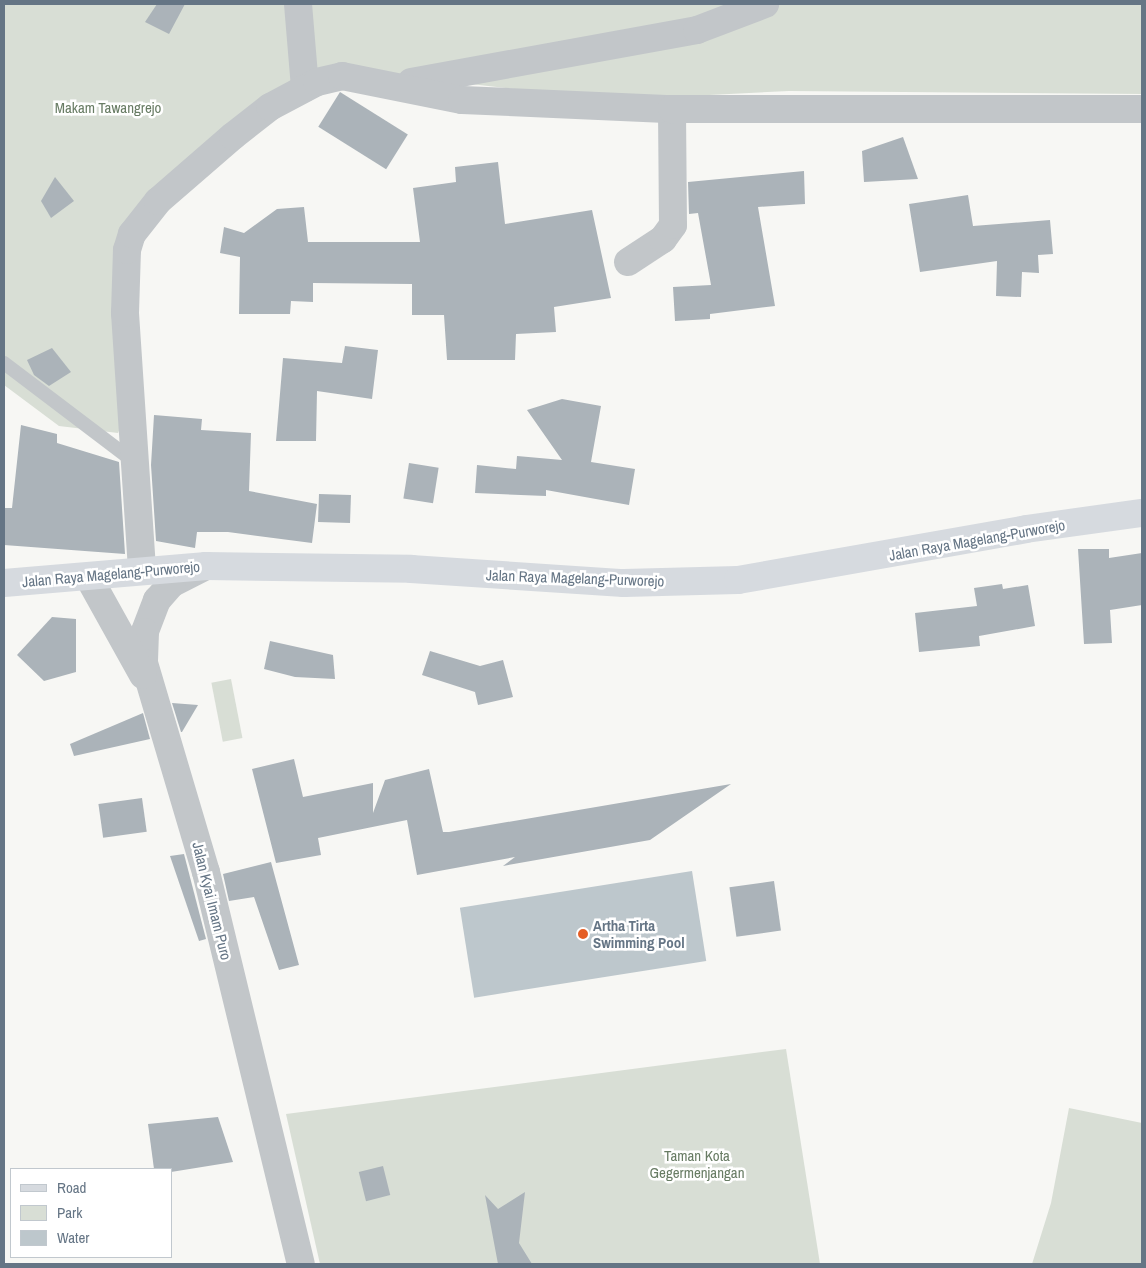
<!DOCTYPE html>
<html>
<head>
<meta charset="utf-8">
<style>
  body { margin:0 }
  #map { position:relative; width:1146px; height:1268px; overflow:hidden; background:#f7f7f4; font-family:"Archivo Narrow",sans-serif }
  div>[style] { position:absolute }
  .green>* { inset:0; background:#d8ded5; transform-origin:0 0 }
  .water>* { inset:0; background:#bdc7cc; transform-origin:0 0 }
  .building>* { inset:0; background:#abb3b9; transform-origin:0 0 }
  .lane>* { height:14px; margin:-7px; padding:0 7px; transform-origin:7px; border-radius:7px; background:#c2c6c9 }
  .street>* { height:28px; margin:-14px; padding:0 14px; transform-origin:14px; border-radius:14px; background:#c2c6c9 }
  .primary>* { height:28px; margin:-14px; padding:0 14px; transform-origin:14px; border-radius:14px; background:#d6dadf }
  .dots>* { width:14px; height:14px; translate:-50% -50%; box-sizing:border-box; border:2px solid #fff; border-radius:50% }
  span { translate:-50% -50%; white-space:nowrap; text-align:center; line-height:1.15; -webkit-text-stroke:5px #fff; paint-order:stroke }
  .park-label { font-size:15px; color:#687c64 }
  .street-label { font-size:15px; color:#657585 }
  .poi-label { font-size:15px; color:#657585; font-weight:700 }
  .left { translate:0 -50%; text-align:left }
  .frame { position:absolute; inset:0; border:5px solid #657585; pointer-events:none }
  .legend { position:absolute; left:10px; top:1168px; width:162px; height:90px; box-sizing:border-box; background:#fff; border:1px solid #c1c8ce; margin:0; padding:6px 9px; list-style:none; font-size:15px; color:#657585 }
  .legend li { display:flex; align-items:center; gap:10px; height:25px }
  .legend b { width:25px; border:1px solid #c1c8ce }
</style>
</head>
<body>
<div id="map">
  <div class="green">
    <div style="clip-path:polygon(4px 4px,1142px 4px,1142px 94px,789px 91px,610px 100px,401px 76px,296px 95px,118px 242px,112px 290px,129px 407px,118px 433px,59px 426px,4px 385px)"></div>
    <div style="left:231px;top:679px;width:60px;height:20px;rotate:79deg"></div>
    <div style="clip-path:polygon(786px 1049px,820px 1264px,320px 1264px,286px 1114px)"></div>
    <div style="clip-path:polygon(1069px 1108px,1142px 1123px,1142px 1264px,1032px 1264px,1051px 1203px)"></div>
  </div>
  <div class="water">
    <div style="left:692px;top:871px;width:91px;height:235px;rotate:81deg"></div>
  </div>
  <div class="building">
    <div style="clip-path:polygon(157px 4px,185px 4px,169px 34px,145px 22px)"></div>
    <div style="left:340px;top:92px;width:80px;height:41px;rotate:32deg"></div>
    <div style="clip-path:polygon(903px 137px,918px 179px,864px 182px,862px 151px)"></div>
    <div style="clip-path:polygon(498px 162px,505px 224px,592px 210px,611px 298px,554px 307px,556px 332px,516px 334px,515px 360px,447px 360px,444px 315px,412px 315px,412px 284px,313px 283px,313px 302px,291px 301px,290px 314px,239px 314px,240px 257px,220px 253px,224px 227px,244px 233px,277px 209px,304px 207px,308px 242px,420px 242px,413px 188px,456px 182px,455px 167px)"></div>
    <div style="clip-path:polygon(804px 171px,805px 204px,758px 207px,775px 306px,710px 314px,710px 319px,675px 321px,673px 287px,711px 285px,698px 213px,689px 214px,688px 182px)"></div>
    <div style="clip-path:polygon(55px 177px,74px 201px,51px 218px,41px 201px)"></div>
    <div style="clip-path:polygon(968px 195px,973px 226px,1050px 220px,1053px 254px,1038px 255px,1039px 273px,1022px 272px,1021px 297px,996px 296px,997px 261px,920px 272px,909px 204px)"></div>
    <div style="clip-path:polygon(345px 346px,378px 350px,372px 399px,317px 391px,316px 441px,276px 441px,283px 358px,342px 363px)"></div>
    <div style="clip-path:polygon(52px 348px,71px 372px,49px 386px,34px 375px,27px 360px)"></div>
    <div style="clip-path:polygon(562px 399px,601px 406px,591px 462px,635px 469px,629px 505px,546px 490px,546px 496px,475px 493px,477px 465px,516px 469px,517px 456px,562px 460px,527px 410px)"></div>
    <div style="clip-path:polygon(154px 415px,202px 419px,201px 430px,251px 433px,249px 491px,317px 504px,312px 543px,228px 532px,197px 532px,195px 548px,156px 541px,151px 465px)"></div>
    <div style="clip-path:polygon(21px 425px,57px 434px,57px 443px,119px 462px,125px 554px,4px 545px,4px 508px,12px 508px)"></div>
    <div style="left:409px;top:463px;width:30px;height:36px;rotate:9deg"></div>
    <div style="left:319px;top:494px;width:32px;height:28px;rotate:2deg"></div>
    <div style="clip-path:polygon(1078px 549px,1109px 549px,1109px 558px,1142px 553px,1142px 605px,1110px 610px,1112px 643px,1084px 644px)"></div>
    <div style="clip-path:polygon(1002px 584px,1003px 589px,1028px 585px,1035px 626px,979px 636px,980px 646px,919px 652px,915px 613px,977px 606px,974px 588px)"></div>
    <div style="clip-path:polygon(52px 617px,76px 619px,76px 672px,44px 681px,17px 655px)"></div>
    <div style="clip-path:polygon(270px 641px,333px 655px,335px 679px,295px 677px,264px 669px)"></div>
    <div style="clip-path:polygon(430px 651px,480px 666px,503px 660px,513px 697px,478px 705px,475px 692px,422px 675px)"></div>
    <div style="clip-path:polygon(172px 703px,198px 705px,182px 732px,181px 732px)"></div>
    <div style="clip-path:polygon(143px 713px,150px 739px,74px 756px,70px 744px)"></div>
    <div style="clip-path:polygon(294px 759px,303px 797px,373px 783px,373px 813px,385px 780px,429px 769px,443px 832px,449px 832px,731px 784px,650px 840px,503px 866px,515px 857px,417px 875px,407px 820px,318px 838px,321px 855px,276px 863px,252px 769px)"></div>
    <div style="left:142px;top:798px;width:34px;height:44px;rotate:82deg"></div>
    <div style="clip-path:polygon(184px 854px,206px 939px,199px 941px,170px 856px)"></div>
    <div style="clip-path:polygon(271px 862px,299px 965px,279px 970px,254px 897px,229px 901px,223px 874px)"></div>
    <div style="left:774px;top:881px;width:50px;height:45px;rotate:82deg"></div>
    <div style="clip-path:polygon(218px 1117px,233px 1162px,171px 1172px,154px 1169px,148px 1124px)"></div>
    <div style="left:383px;top:1166px;width:30px;height:25px;rotate:76deg"></div>
    <div style="clip-path:polygon(525px 1192px,519px 1243px,532px 1264px,498px 1264px,485px 1195px,498px 1209px)"></div>
  </div>
  <div class="lane">
    <div style="left:4px;top:363px;width:162px;rotate:37.2deg"></div>
  </div>
  <div class="street">
    <div style="left:298px;top:4px;width:84px;rotate:85.2deg"></div>
    <div style="left:411px;top:82px;width:291px;rotate:-10.3deg"></div>
    <div style="left:697px;top:30px;width:73px;rotate:-20.9deg"></div>
    <div style="left:628px;top:262px;width:42px;rotate:-33.3deg"></div>
    <div style="left:663px;top:239px;width:17px;rotate:-54deg"></div>
    <div style="left:673px;top:225px;width:116px;rotate:-90.5deg"></div>
    <div style="left:206px;top:566px;width:38px;rotate:153deg"></div>
    <div style="left:172px;top:583px;width:23px;rotate:131deg"></div>
    <div style="left:157px;top:600px;width:34px;rotate:111deg"></div>
    <div style="left:145px;top:632px;width:31px;rotate:92deg"></div>
    <div style="left:144px;top:663px;width:218px;rotate:73.5deg"></div>
    <div style="left:206px;top:872px;width:403px;rotate:76.4deg"></div>
    <div style="left:142px;top:569px;width:257px;rotate:-93.8deg"></div>
    <div style="left:125px;top:313px;width:63px;rotate:-88.2deg"></div>
    <div style="left:127px;top:250px;width:17px;rotate:-73deg"></div>
    <div style="left:132px;top:234px;width:42px;rotate:-51.8deg"></div>
    <div style="left:158px;top:201px;width:99px;rotate:-40.9deg"></div>
    <div style="left:233px;top:136px;width:47px;rotate:-38.1deg"></div>
    <div style="left:270px;top:107px;width:53px;rotate:-28deg"></div>
    <div style="left:317px;top:82px;width:26px;rotate:-13deg"></div>
    <div style="left:342px;top:76px;width:122px;rotate:11.3deg"></div>
    <div style="left:462px;top:100px;width:210px;rotate:2.5deg"></div>
    <div style="left:672px;top:109px;width:470px"></div>
    <div style="left:89px;top:578px;width:111px;rotate:60.9deg"></div>
  </div>
  <div class="primary">
    <div style="left:4px;top:583px;width:203px;rotate:-4.8deg"></div>
    <div style="left:206px;top:566px;width:205px;rotate:0.8deg"></div>
    <div style="left:411px;top:569px;width:213px;rotate:3.8deg"></div>
    <div style="left:624px;top:583px;width:114px;rotate:-1.5deg"></div>
    <div style="left:738px;top:580px;width:292px;rotate:-10deg"></div>
    <div style="left:1026px;top:529px;width:117px;rotate:-7.9deg"></div>
  </div>
  <div class="dots">
    <div style="left:583px;top:934px;background:#e55e25"></div>
  </div>
  <div class="park-label">
    <span style="left:108px;top:108px">Makam Tawangrejo</span>
    <span style="left:697px;top:1164px">Taman Kota<br>Gegermenjangan</span>
  </div>
  <div class="street-label">
    <span style="left:977px;top:540px;rotate:-10deg">Jalan Raya Magelang-Purworejo</span>
    <span style="left:111px;top:574px;rotate:-5deg">Jalan Raya Magelang-Purworejo</span>
    <span style="left:575px;top:578px;rotate:2deg">Jalan Raya Magelang-Purworejo</span>
    <span style="left:212px;top:901px;rotate:76deg">Jalan Kyai Imam Puro</span>
  </div>
  <div class="poi-label">
    <span class="left" style="left:593px;top:934px">Artha Tirta<br>Swimming Pool</span>
  </div>
  <div class="frame"></div>
  <ul class="legend">
  <li><b style="height:6px;background:#d6dadf"></b>Road</li>
  <li><b style="height:14px;background:#d8ded5"></b>Park</li>
  <li><b style="height:14px;background:#bdc7cc"></b>Water</li>
  </ul>
</div>
</body>
</html>
